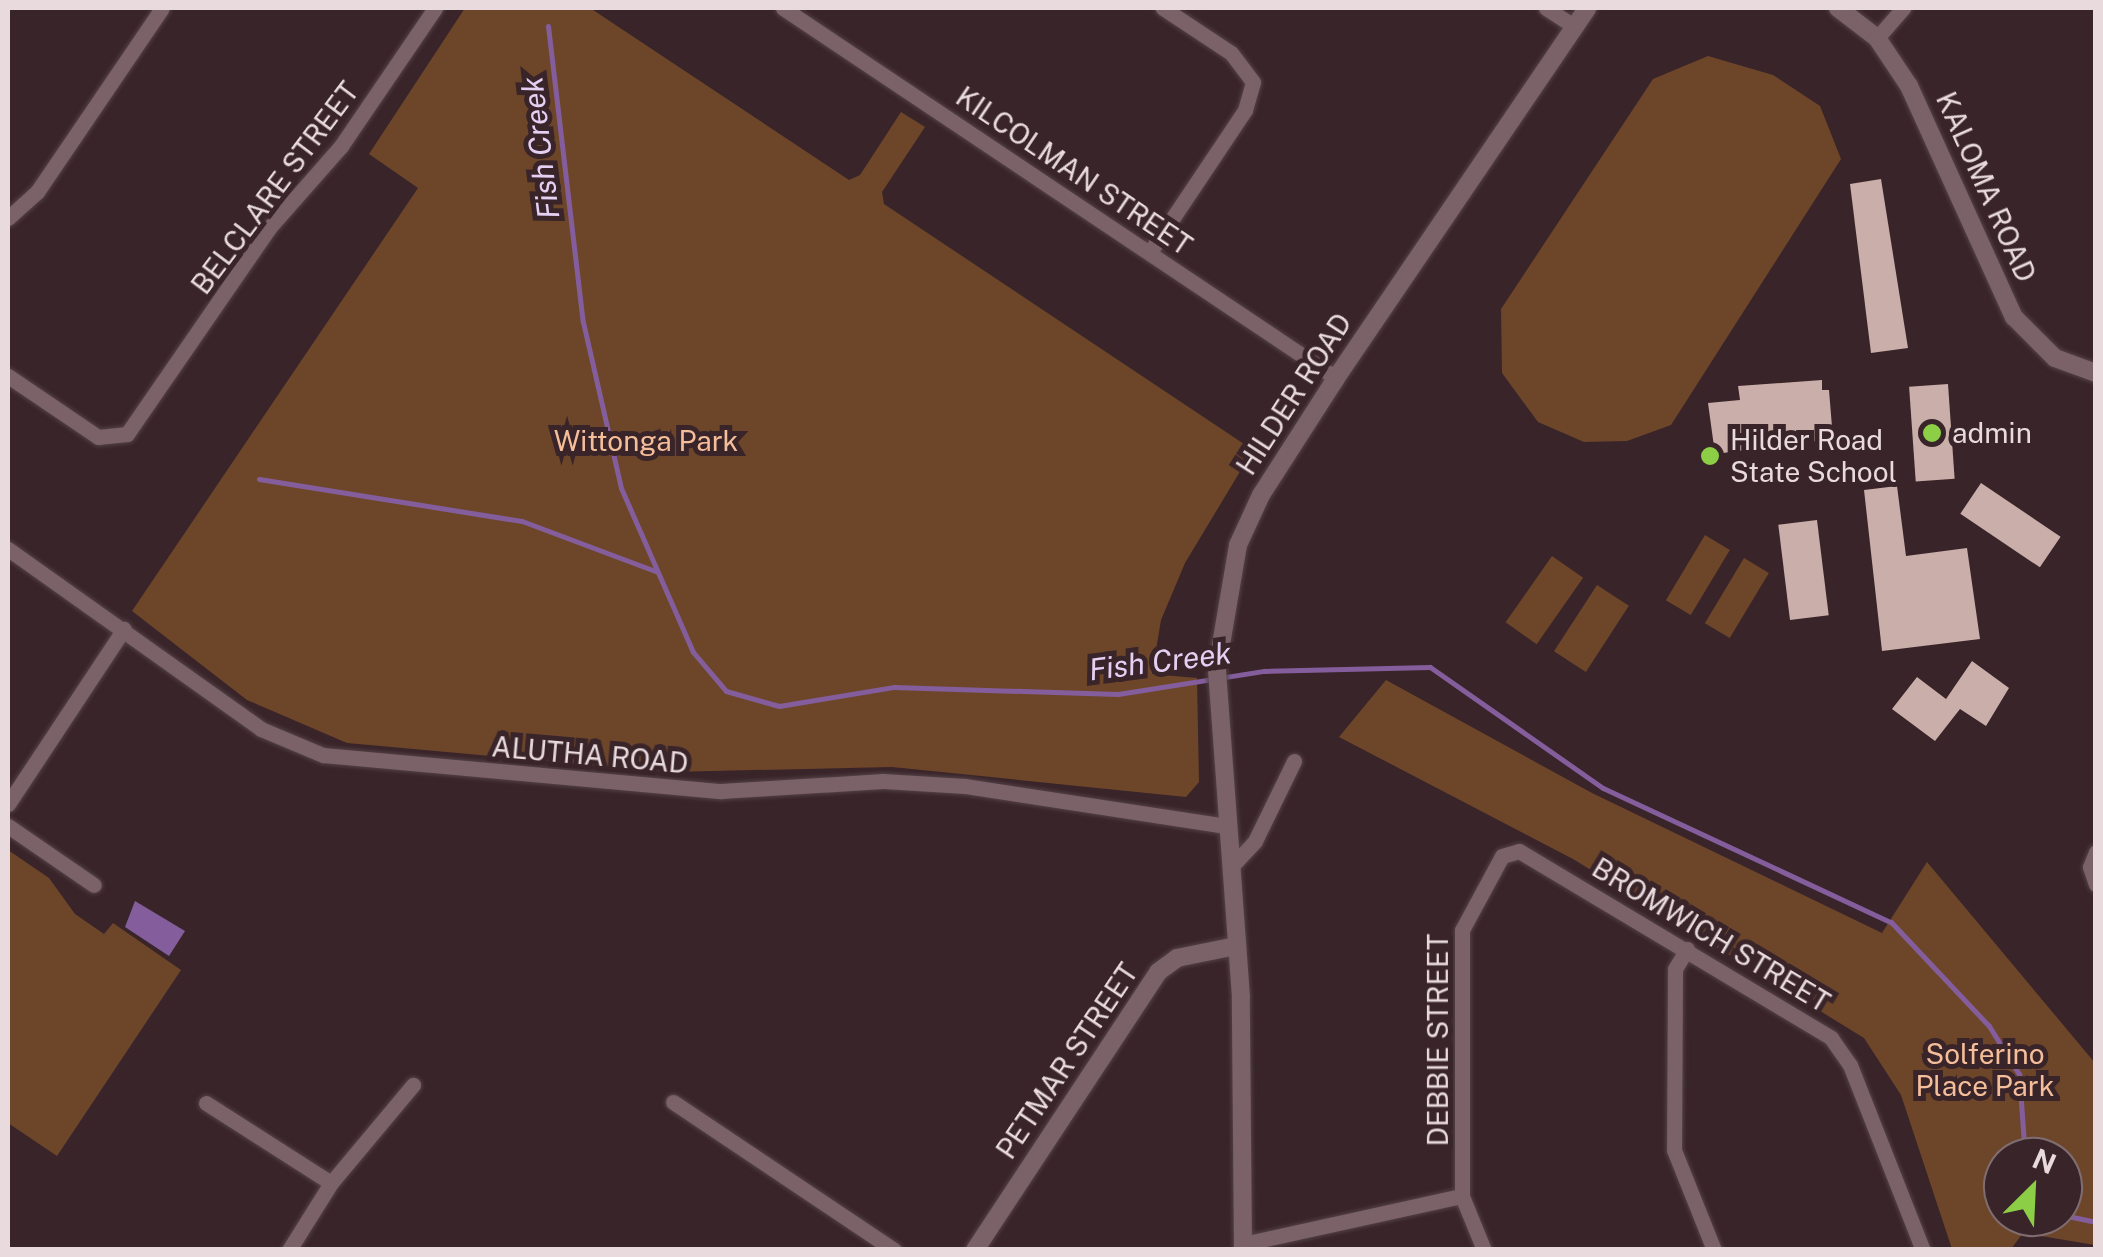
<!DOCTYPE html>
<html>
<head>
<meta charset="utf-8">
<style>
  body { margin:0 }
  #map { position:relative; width:2103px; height:1257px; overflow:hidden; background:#392429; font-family:"Public Sans",sans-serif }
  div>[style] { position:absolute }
  .green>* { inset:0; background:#6d462a; transform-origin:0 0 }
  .water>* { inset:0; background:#845e9c }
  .stream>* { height:5px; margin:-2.5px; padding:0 2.5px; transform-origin:2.5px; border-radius:2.5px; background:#845e9c }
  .building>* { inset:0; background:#c9aea9; transform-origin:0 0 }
  .roads { filter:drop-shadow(0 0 2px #534247) drop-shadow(0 0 2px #534247) }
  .minor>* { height:15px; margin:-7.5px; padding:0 7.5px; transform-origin:7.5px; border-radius:7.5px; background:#7b6268 }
  .tertiary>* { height:18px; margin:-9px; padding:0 9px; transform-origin:9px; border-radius:9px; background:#7b6268 }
  .dots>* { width:28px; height:28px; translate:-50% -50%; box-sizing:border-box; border:5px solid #392429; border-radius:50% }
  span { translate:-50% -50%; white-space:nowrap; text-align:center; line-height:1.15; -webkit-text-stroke:10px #392429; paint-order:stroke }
  .street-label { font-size:28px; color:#e8dadd }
  .poi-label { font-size:28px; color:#e8dadd }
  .left { translate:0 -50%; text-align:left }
  .park-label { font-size:28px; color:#f5be9a }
  .water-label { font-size:30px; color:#e5d0f4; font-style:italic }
  .frame { position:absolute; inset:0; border:10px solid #e8dadd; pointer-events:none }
  .north { position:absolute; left:1983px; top:1137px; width:100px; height:100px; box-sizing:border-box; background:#392429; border:2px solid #7f6d71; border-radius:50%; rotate:24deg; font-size:28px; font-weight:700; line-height:40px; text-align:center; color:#e8dadd }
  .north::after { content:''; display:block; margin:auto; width:35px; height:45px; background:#8cce46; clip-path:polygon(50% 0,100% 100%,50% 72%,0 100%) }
</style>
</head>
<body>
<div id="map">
  <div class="green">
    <div style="clip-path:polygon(465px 8px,590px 8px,849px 180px,860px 175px,901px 112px,925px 127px,882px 192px,884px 204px,1253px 450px,1185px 563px,1161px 620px,1152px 674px,1197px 678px,1199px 782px,1186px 797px,892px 767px,668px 772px,347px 743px,247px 700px,132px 611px,418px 188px,369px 154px)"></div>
    <div style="clip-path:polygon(1708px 56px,1773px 75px,1820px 106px,1841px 159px,1671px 425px,1627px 441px,1584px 442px,1538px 422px,1502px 373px,1501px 309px,1653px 79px)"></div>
    <div style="left:1705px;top:535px;width:29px;height:76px;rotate:31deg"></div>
    <div style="left:1552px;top:556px;width:38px;height:81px;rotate:35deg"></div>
    <div style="left:1744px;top:558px;width:29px;height:76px;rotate:31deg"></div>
    <div style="left:1597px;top:585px;width:38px;height:79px;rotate:33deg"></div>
    <div style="clip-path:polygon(evenodd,1386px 680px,1592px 793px,1882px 933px,1927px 862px,2095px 1063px,2095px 1245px,2023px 1233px,2011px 1249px,1952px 1249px,1901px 1095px,1864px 1038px,1573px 859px,1339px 737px,1386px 680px,2003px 1157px,2063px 1157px,2063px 1217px,2003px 1217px,2003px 1157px)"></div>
    <div style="clip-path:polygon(8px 850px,49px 878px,75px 914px,104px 934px,113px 923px,181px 970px,57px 1156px,8px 1123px)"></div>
  </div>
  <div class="water">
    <div style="clip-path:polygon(135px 901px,185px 931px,169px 956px,125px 927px)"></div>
  </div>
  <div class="stream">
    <div style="left:548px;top:26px;width:298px;rotate:83.3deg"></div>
    <div style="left:583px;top:322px;width:170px;rotate:77.1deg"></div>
    <div style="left:621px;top:488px;width:179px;rotate:66.3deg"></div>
    <div style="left:693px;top:652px;width:51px;rotate:49.8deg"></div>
    <div style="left:726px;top:691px;width:55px;rotate:15.8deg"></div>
    <div style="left:779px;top:706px;width:117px;rotate:-9.4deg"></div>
    <div style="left:894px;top:687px;width:224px;rotate:1.8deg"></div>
    <div style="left:1118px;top:694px;width:148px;rotate:-9deg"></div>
    <div style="left:1264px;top:671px;width:166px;rotate:-1.4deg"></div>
    <div style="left:1430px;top:667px;width:211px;rotate:35deg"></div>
    <div style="left:1603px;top:788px;width:318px;rotate:25deg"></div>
    <div style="left:1891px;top:922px;width:143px;rotate:46.7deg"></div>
    <div style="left:1989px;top:1026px;width:57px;rotate:58deg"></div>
    <div style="left:2019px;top:1074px;width:83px;rotate:85.9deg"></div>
    <div style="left:259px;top:479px;width:266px;rotate:9.1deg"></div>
    <div style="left:522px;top:521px;width:145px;rotate:20.6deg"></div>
    <div style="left:2063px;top:1215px;width:34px;rotate:12deg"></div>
  </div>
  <div class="building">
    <div style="clip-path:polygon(1881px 179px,1908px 348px,1871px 353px,1850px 184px)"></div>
    <div style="clip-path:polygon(1822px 380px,1822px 390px,1829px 390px,1833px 439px,1715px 454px,1708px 403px,1740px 400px,1738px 386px)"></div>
    <div style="left:1948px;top:384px;width:95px;height:39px;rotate:86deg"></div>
    <div style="left:1981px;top:483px;width:96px;height:37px;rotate:34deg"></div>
    <div style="clip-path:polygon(1897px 486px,1906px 556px,1967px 548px,1980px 639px,1882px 651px,1864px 490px)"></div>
    <div style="left:1817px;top:520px;width:96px;height:39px;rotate:83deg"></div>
    <div style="clip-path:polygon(1972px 661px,2009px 688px,1986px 726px,1960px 709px,1935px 741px,1892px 709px,1917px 677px,1946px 699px)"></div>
  </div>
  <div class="roads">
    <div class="minor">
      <div style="left:783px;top:8px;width:665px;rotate:33.79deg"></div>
      <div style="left:1546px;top:8px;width:33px;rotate:33deg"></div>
      <div style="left:1877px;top:38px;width:40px;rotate:-49deg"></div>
      <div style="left:8px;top:218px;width:39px;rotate:-42deg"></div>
      <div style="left:37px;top:192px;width:222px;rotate:-55.8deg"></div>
      <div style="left:1150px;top:252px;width:171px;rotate:-56.2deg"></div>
      <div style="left:1245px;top:110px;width:29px;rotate:-74deg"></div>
      <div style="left:1253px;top:82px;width:36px;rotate:-127deg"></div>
      <div style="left:1231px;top:53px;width:82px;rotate:-146.5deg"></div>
      <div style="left:8px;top:376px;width:109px;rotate:34.1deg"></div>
      <div style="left:98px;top:437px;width:29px;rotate:-6deg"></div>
      <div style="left:127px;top:434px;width:250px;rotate:-55.4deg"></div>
      <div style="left:269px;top:228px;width:109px;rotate:-48.7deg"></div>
      <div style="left:341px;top:146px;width:167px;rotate:-55.7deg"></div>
      <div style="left:8px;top:549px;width:310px;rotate:35.4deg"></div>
      <div style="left:261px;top:729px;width:67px;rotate:22.8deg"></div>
      <div style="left:323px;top:755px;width:400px;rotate:5.2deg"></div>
      <div style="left:721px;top:791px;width:162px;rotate:-3.5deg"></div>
      <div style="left:883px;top:781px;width:82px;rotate:3.5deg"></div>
      <div style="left:965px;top:786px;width:265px;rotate:8.7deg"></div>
      <div style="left:8px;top:804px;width:210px;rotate:-56.5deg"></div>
      <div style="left:8px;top:826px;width:104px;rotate:34.5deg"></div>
      <div style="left:2096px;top:852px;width:16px;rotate:112deg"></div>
      <div style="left:2090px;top:867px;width:18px;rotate:71deg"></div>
      <div style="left:1231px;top:867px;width:35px;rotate:-47deg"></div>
      <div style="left:1255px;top:841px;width:89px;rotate:-64deg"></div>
      <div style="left:1687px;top:949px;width:23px;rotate:121deg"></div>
      <div style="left:1675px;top:969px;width:181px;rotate:90.3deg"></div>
      <div style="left:1674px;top:1150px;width:108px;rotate:68.2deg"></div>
      <div style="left:673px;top:1102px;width:266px;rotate:33.8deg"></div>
      <div style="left:206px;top:1103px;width:148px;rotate:32.6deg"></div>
      <div style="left:1243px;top:1244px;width:224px;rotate:-12.4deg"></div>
      <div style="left:289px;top:1250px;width:79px;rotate:-57.9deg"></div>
      <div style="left:331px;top:1183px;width:128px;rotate:-50.1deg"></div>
      <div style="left:1484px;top:1250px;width:58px;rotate:-112.2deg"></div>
      <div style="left:1462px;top:1196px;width:266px;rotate:-90deg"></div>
      <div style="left:1462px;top:930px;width:84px;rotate:-61.6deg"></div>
      <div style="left:1502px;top:856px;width:18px;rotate:-16deg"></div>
      <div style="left:1519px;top:851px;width:364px;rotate:30.9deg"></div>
      <div style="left:1831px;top:1038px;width:33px;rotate:55deg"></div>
      <div style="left:1850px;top:1065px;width:199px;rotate:68.5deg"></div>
    </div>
    <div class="tertiary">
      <div style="left:1838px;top:8px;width:49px;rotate:37.6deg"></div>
      <div style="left:1877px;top:38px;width:58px;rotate:56.3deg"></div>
      <div style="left:1909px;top:86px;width:254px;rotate:65.6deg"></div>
      <div style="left:2014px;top:317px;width:58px;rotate:45deg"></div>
      <div style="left:2055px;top:358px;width:44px;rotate:20.1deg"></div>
      <div style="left:975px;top:1250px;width:333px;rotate:-56.6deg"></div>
      <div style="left:1158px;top:972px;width:24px;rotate:-36deg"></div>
      <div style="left:1177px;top:958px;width:60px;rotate:-11.5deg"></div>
      <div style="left:1243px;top:1250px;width:253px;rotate:-90.5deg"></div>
      <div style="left:1241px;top:997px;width:330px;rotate:-94.2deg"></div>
      <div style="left:1217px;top:668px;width:125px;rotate:-80.3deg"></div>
      <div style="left:1238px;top:545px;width:55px;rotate:-65.3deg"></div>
      <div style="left:1261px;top:495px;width:139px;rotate:-57.3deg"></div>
      <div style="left:1336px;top:378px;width:447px;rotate:-55.8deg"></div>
    </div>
  </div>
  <div class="dots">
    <div style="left:1932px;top:433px;background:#8cce46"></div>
    <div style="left:1710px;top:456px;background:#8cce46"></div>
  </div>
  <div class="street-label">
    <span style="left:1074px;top:171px;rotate:34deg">KILCOLMAN STREET</span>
    <span style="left:1986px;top:187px;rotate:66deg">KALOMA ROAD</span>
    <span style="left:275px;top:188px;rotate:-53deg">BELCLARE STREET</span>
    <span style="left:1294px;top:394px;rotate:-57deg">HILDER ROAD</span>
    <span style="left:590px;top:755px;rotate:5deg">ALUTHA ROAD</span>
    <span style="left:1711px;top:935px;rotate:31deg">BROMWICH STREET</span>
    <span style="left:1438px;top:1040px;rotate:-90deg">DEBBIE STREET</span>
    <span style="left:1067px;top:1061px;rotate:-56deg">PETMAR STREET</span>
  </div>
  <div class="poi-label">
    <span class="left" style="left:1952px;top:433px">admin</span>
    <span class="left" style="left:1730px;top:456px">Hilder Road<br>State School</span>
  </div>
  <div class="park-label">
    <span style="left:646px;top:441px">Wittonga Park</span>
    <span style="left:1985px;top:1070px">Solferino<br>Place Park</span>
  </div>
  <div class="water-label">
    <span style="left:540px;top:148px;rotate:-97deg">Fish Creek</span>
    <span style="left:1160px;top:661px;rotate:-7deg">Fish Creek</span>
  </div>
  <div class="frame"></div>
  <div class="north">N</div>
</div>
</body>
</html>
